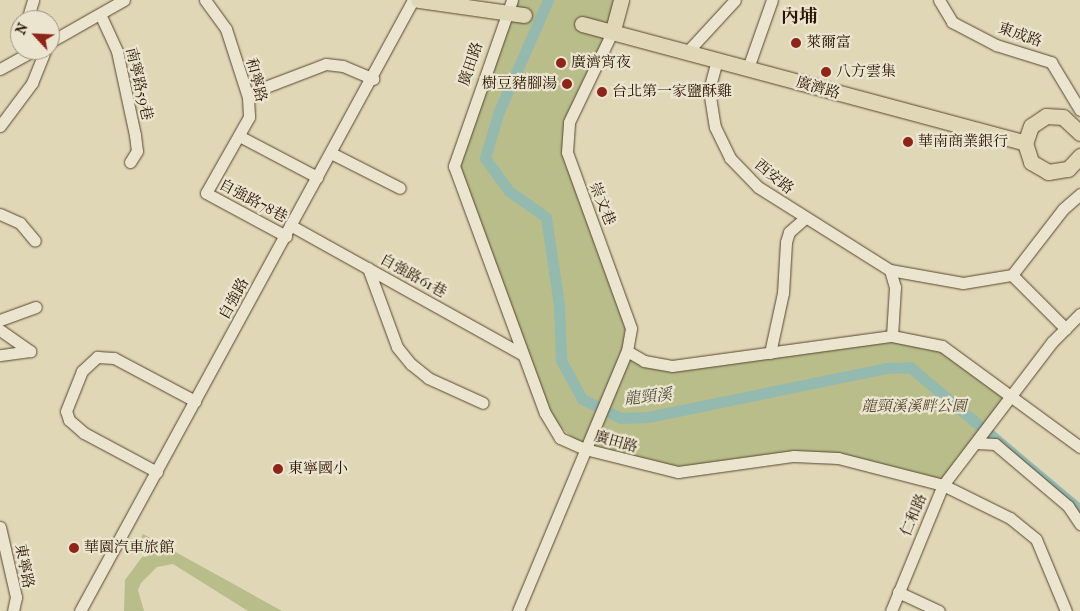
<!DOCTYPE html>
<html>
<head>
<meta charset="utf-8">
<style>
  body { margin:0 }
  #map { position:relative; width:1080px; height:611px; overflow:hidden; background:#e0d7b6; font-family:"IM FELL French Canon","Noto Serif TC",serif }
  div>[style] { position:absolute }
  .green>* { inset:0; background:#b8bd8a }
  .canal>* { height:11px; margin:-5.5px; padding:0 5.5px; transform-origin:5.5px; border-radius:5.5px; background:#94baaf }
  .roads { filter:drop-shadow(0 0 1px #58462e) drop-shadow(0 0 1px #58462e) }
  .minor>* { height:11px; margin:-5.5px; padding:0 5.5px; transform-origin:5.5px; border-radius:5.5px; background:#ebe5d0 }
  .major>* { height:15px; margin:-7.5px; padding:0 7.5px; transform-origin:7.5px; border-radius:7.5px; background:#e0d7b6 }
  .dots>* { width:14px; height:14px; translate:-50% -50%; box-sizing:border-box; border:2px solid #ebe5d0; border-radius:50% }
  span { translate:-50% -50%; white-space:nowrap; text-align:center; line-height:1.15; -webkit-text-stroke:4.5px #ebe5d0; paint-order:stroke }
  .street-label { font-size:15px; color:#2a1500 }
  .poi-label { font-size:15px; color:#2a1500 }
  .left { translate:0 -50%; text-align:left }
  .right { translate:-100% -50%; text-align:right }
  .park-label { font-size:15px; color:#554729; font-style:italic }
  .water-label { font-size:16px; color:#4f4f3d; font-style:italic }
  .quarter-label { font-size:18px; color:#2a1500; font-weight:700 }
  .north { position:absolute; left:10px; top:10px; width:50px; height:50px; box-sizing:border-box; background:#ebe5d0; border:1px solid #9e927d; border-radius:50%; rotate:295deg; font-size:14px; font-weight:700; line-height:20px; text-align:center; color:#2a1500 }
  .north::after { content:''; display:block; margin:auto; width:18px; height:22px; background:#8f2418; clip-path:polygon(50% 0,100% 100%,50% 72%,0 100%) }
</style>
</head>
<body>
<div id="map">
  <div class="green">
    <div style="clip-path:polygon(512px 0,623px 0,569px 122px,567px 152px,629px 316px,627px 351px,672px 366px,892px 336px,942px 346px,1011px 397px,943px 485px,838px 458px,678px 472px,585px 449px,545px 413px,454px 166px)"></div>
    <div style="clip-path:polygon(143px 534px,282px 611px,248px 611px,173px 564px,157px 567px,141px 583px,138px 590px,144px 611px,124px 611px,125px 580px,142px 557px,155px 553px,138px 543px)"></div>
  </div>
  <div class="canal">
    <div style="left:548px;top:0;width:121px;rotate:113.8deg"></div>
    <div style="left:499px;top:111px;width:49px;rotate:106.6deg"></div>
    <div style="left:485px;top:158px;width:41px;rotate:54deg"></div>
    <div style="left:509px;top:191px;width:45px;rotate:35.1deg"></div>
    <div style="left:546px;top:217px;width:89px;rotate:81.6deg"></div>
    <div style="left:559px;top:305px;width:55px;rotate:87.9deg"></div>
    <div style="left:561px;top:360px;width:44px;rotate:61.7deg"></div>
    <div style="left:582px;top:399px;width:43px;rotate:26deg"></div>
    <div style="left:621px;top:418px;width:27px;rotate:-2deg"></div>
    <div style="left:648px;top:417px;width:243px;rotate:-11.6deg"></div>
    <div style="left:886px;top:368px;width:24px;rotate:-2deg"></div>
    <div style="left:910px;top:367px;width:222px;rotate:40.1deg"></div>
  </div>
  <div class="roads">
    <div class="minor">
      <div style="left:205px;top:0;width:36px;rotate:54deg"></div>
      <div style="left:226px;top:29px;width:71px;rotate:72.1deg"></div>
      <div style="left:248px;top:97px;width:20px;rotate:87deg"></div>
      <div style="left:249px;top:117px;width:87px;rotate:119.5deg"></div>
      <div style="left:206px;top:193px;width:91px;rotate:28.3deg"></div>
      <div style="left:512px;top:0;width:176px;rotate:109.3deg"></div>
      <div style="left:454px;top:166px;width:263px;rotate:69.8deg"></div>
      <div style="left:545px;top:413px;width:29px;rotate:59deg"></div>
      <div style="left:560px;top:438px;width:27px;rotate:24deg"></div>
      <div style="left:585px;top:449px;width:96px;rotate:13.9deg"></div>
      <div style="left:678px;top:472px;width:117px;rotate:-7.9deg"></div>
      <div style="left:794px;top:456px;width:44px;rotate:2.6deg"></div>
      <div style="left:838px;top:458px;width:108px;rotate:14.4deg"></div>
      <div style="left:943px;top:485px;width:75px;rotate:26.2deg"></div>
      <div style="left:1010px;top:518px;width:33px;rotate:39deg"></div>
      <div style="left:1036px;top:539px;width:78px;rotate:67.4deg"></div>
      <div style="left:939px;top:0;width:26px;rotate:59deg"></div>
      <div style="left:952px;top:22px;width:50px;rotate:27.6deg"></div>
      <div style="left:996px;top:45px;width:58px;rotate:17.2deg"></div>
      <div style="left:1051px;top:62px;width:56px;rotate:58.9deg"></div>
      <div style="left:100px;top:14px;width:41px;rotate:65.3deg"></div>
      <div style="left:117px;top:51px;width:86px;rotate:77.9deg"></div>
      <div style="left:135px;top:135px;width:16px;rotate:83deg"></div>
      <div style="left:137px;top:151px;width:13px;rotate:122deg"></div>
      <div style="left:27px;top:20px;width:21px;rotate:-73deg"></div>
      <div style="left:50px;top:42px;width:85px;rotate:-29.6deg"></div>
      <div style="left:688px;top:51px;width:69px;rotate:-47.3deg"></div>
      <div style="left:717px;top:60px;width:31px;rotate:105deg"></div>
      <div style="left:709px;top:90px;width:37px;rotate:81deg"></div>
      <div style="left:715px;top:127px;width:34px;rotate:64deg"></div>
      <div style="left:730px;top:158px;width:40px;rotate:46deg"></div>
      <div style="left:758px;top:187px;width:156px;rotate:32.2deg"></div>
      <div style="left:890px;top:270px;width:74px;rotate:10.1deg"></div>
      <div style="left:963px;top:283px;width:50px;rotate:-9.3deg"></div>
      <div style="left:1012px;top:275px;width:83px;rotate:-52.3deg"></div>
      <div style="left:1063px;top:209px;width:23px;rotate:-41deg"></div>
      <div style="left:748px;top:68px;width:72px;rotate:-70.6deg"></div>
      <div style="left:0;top:69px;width:39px;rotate:-29deg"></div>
      <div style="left:268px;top:86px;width:62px;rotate:-20.8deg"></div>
      <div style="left:326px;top:64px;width:17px;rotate:7deg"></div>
      <div style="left:343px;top:66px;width:33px;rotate:23deg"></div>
      <div style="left:0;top:126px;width:54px;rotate:-53.3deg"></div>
      <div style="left:32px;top:83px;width:35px;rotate:-68deg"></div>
      <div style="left:243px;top:138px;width:84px;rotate:27.8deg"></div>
      <div style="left:331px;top:153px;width:77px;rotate:26.9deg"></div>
      <div style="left:0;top:214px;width:22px;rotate:24deg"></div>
      <div style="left:20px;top:223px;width:23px;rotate:50deg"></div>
      <div style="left:290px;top:225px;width:265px;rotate:29.1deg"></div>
      <div style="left:368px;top:268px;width:84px;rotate:69.8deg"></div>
      <div style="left:397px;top:347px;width:22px;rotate:51deg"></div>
      <div style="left:411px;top:364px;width:22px;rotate:39deg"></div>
      <div style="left:428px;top:378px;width:60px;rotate:24.4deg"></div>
      <div style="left:890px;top:270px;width:18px;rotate:74deg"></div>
      <div style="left:895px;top:287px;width:49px;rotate:93.5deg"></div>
      <div style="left:1012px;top:275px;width:76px;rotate:45deg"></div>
      <div style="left:0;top:320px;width:38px;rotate:-20deg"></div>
      <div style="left:0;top:330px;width:37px;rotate:35deg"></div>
      <div style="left:30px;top:351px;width:30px;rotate:172deg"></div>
      <div style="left:627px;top:351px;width:20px;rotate:30deg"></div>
      <div style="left:644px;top:361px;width:28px;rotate:10deg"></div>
      <div style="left:672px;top:366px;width:222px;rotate:-7.8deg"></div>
      <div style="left:892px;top:336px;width:51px;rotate:11.3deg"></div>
      <div style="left:942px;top:346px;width:171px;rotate:36.2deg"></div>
      <div style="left:770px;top:353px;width:61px;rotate:-77.8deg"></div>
      <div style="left:783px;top:293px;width:51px;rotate:-86.6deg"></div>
      <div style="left:786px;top:242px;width:10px;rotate:-73deg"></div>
      <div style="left:789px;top:232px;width:20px;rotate:-41deg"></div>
      <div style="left:976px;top:443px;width:19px;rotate:3deg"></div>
      <div style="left:995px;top:444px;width:96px;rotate:40.3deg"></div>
      <div style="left:1068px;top:506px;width:22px;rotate:56deg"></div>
      <div style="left:157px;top:472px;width:83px;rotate:-151.9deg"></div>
      <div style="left:84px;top:433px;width:20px;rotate:-139deg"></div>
      <div style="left:69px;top:420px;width:9px;rotate:-108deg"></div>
      <div style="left:66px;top:411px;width:43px;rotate:-68.2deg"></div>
      <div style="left:82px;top:371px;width:21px;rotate:-43deg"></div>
      <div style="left:97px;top:357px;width:17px;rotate:3deg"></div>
      <div style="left:114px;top:358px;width:92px;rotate:28deg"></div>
      <div style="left:0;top:527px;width:72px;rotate:77.1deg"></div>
      <div style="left:16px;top:597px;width:14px;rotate:102deg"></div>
      <div style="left:898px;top:592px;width:45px;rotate:24.9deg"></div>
      <div style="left:80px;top:611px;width:696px;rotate:-61.41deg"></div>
      <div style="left:518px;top:611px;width:282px;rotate:-67.3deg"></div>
      <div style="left:627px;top:351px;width:23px;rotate:-80deg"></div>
      <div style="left:631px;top:328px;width:187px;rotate:-110deg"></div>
      <div style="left:567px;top:152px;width:30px;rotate:-86deg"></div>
      <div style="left:569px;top:122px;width:102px;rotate:-64.4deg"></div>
      <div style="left:891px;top:611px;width:136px;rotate:-67.6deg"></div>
      <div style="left:943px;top:485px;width:180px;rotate:-52.7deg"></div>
      <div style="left:1052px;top:342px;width:40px;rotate:-45deg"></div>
    </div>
    <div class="major">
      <div style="left:418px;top:0;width:107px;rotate:8.1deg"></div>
      <div style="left:582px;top:24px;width:459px;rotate:15deg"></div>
      <div style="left:613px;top:30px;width:31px;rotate:-75deg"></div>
      <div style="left:1080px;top:133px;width:23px;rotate:-137deg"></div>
      <div style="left:1063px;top:117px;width:17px;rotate:-177deg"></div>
      <div style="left:1046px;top:116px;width:18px;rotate:146deg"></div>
      <div style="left:1031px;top:126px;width:18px;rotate:109deg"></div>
      <div style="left:1025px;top:143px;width:20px;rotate:72deg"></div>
      <div style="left:1031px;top:162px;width:20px;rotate:30deg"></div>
      <div style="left:1048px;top:172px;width:20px;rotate:-9deg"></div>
      <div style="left:1068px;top:169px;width:18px;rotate:-47deg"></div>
    </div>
  </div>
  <div class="dots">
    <div style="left:796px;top:43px;background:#8f2418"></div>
    <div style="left:561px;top:63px;background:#8f2418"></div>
    <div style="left:826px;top:72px;background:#8f2418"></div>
    <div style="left:567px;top:84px;background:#8f2418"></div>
    <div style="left:602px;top:92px;background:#8f2418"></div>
    <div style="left:908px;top:142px;background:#8f2418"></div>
    <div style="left:278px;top:469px;background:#8f2418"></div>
    <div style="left:74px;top:548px;background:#8f2418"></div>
  </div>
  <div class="street-label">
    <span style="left:1020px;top:35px;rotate:19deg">東成路</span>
    <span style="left:471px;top:64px;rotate:-71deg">廣田路</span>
    <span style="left:256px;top:80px;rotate:76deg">和寧路</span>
    <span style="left:139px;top:84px;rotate:77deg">南寧路59巷</span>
    <span style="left:818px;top:88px;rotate:16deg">廣濟路</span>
    <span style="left:774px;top:177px;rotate:39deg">西安路</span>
    <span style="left:253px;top:201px;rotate:28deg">自強路78巷</span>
    <span style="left:602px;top:204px;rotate:68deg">崇文巷</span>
    <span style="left:413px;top:276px;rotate:29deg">自強路61巷</span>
    <span style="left:234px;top:299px;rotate:-61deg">自強路</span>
    <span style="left:616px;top:442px;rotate:16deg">廣田路</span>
    <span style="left:914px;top:515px;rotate:-67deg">仁和路</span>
    <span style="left:24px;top:566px;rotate:79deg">東寧路</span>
  </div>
  <div class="poi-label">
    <span class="left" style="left:806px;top:43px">萊爾富</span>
    <span class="left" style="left:571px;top:63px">廣濟宵夜</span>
    <span class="left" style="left:836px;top:72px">八方雲集</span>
    <span class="right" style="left:557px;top:84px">樹豆豬腳湯</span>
    <span class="left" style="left:612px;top:92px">台北第一家鹽酥雞</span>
    <span class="left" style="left:918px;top:142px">華南商業銀行</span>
    <span class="left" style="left:288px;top:469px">東寧國小</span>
    <span class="left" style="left:84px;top:548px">華園汽車旅館</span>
  </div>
  <div class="park-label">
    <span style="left:914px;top:407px">龍頸溪溪畔公園</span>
  </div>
  <div class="water-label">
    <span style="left:648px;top:397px;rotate:-6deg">龍頸溪</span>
  </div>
  <div class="quarter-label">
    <span style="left:799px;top:17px">內埔</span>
  </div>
  <div class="north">N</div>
</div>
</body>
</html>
